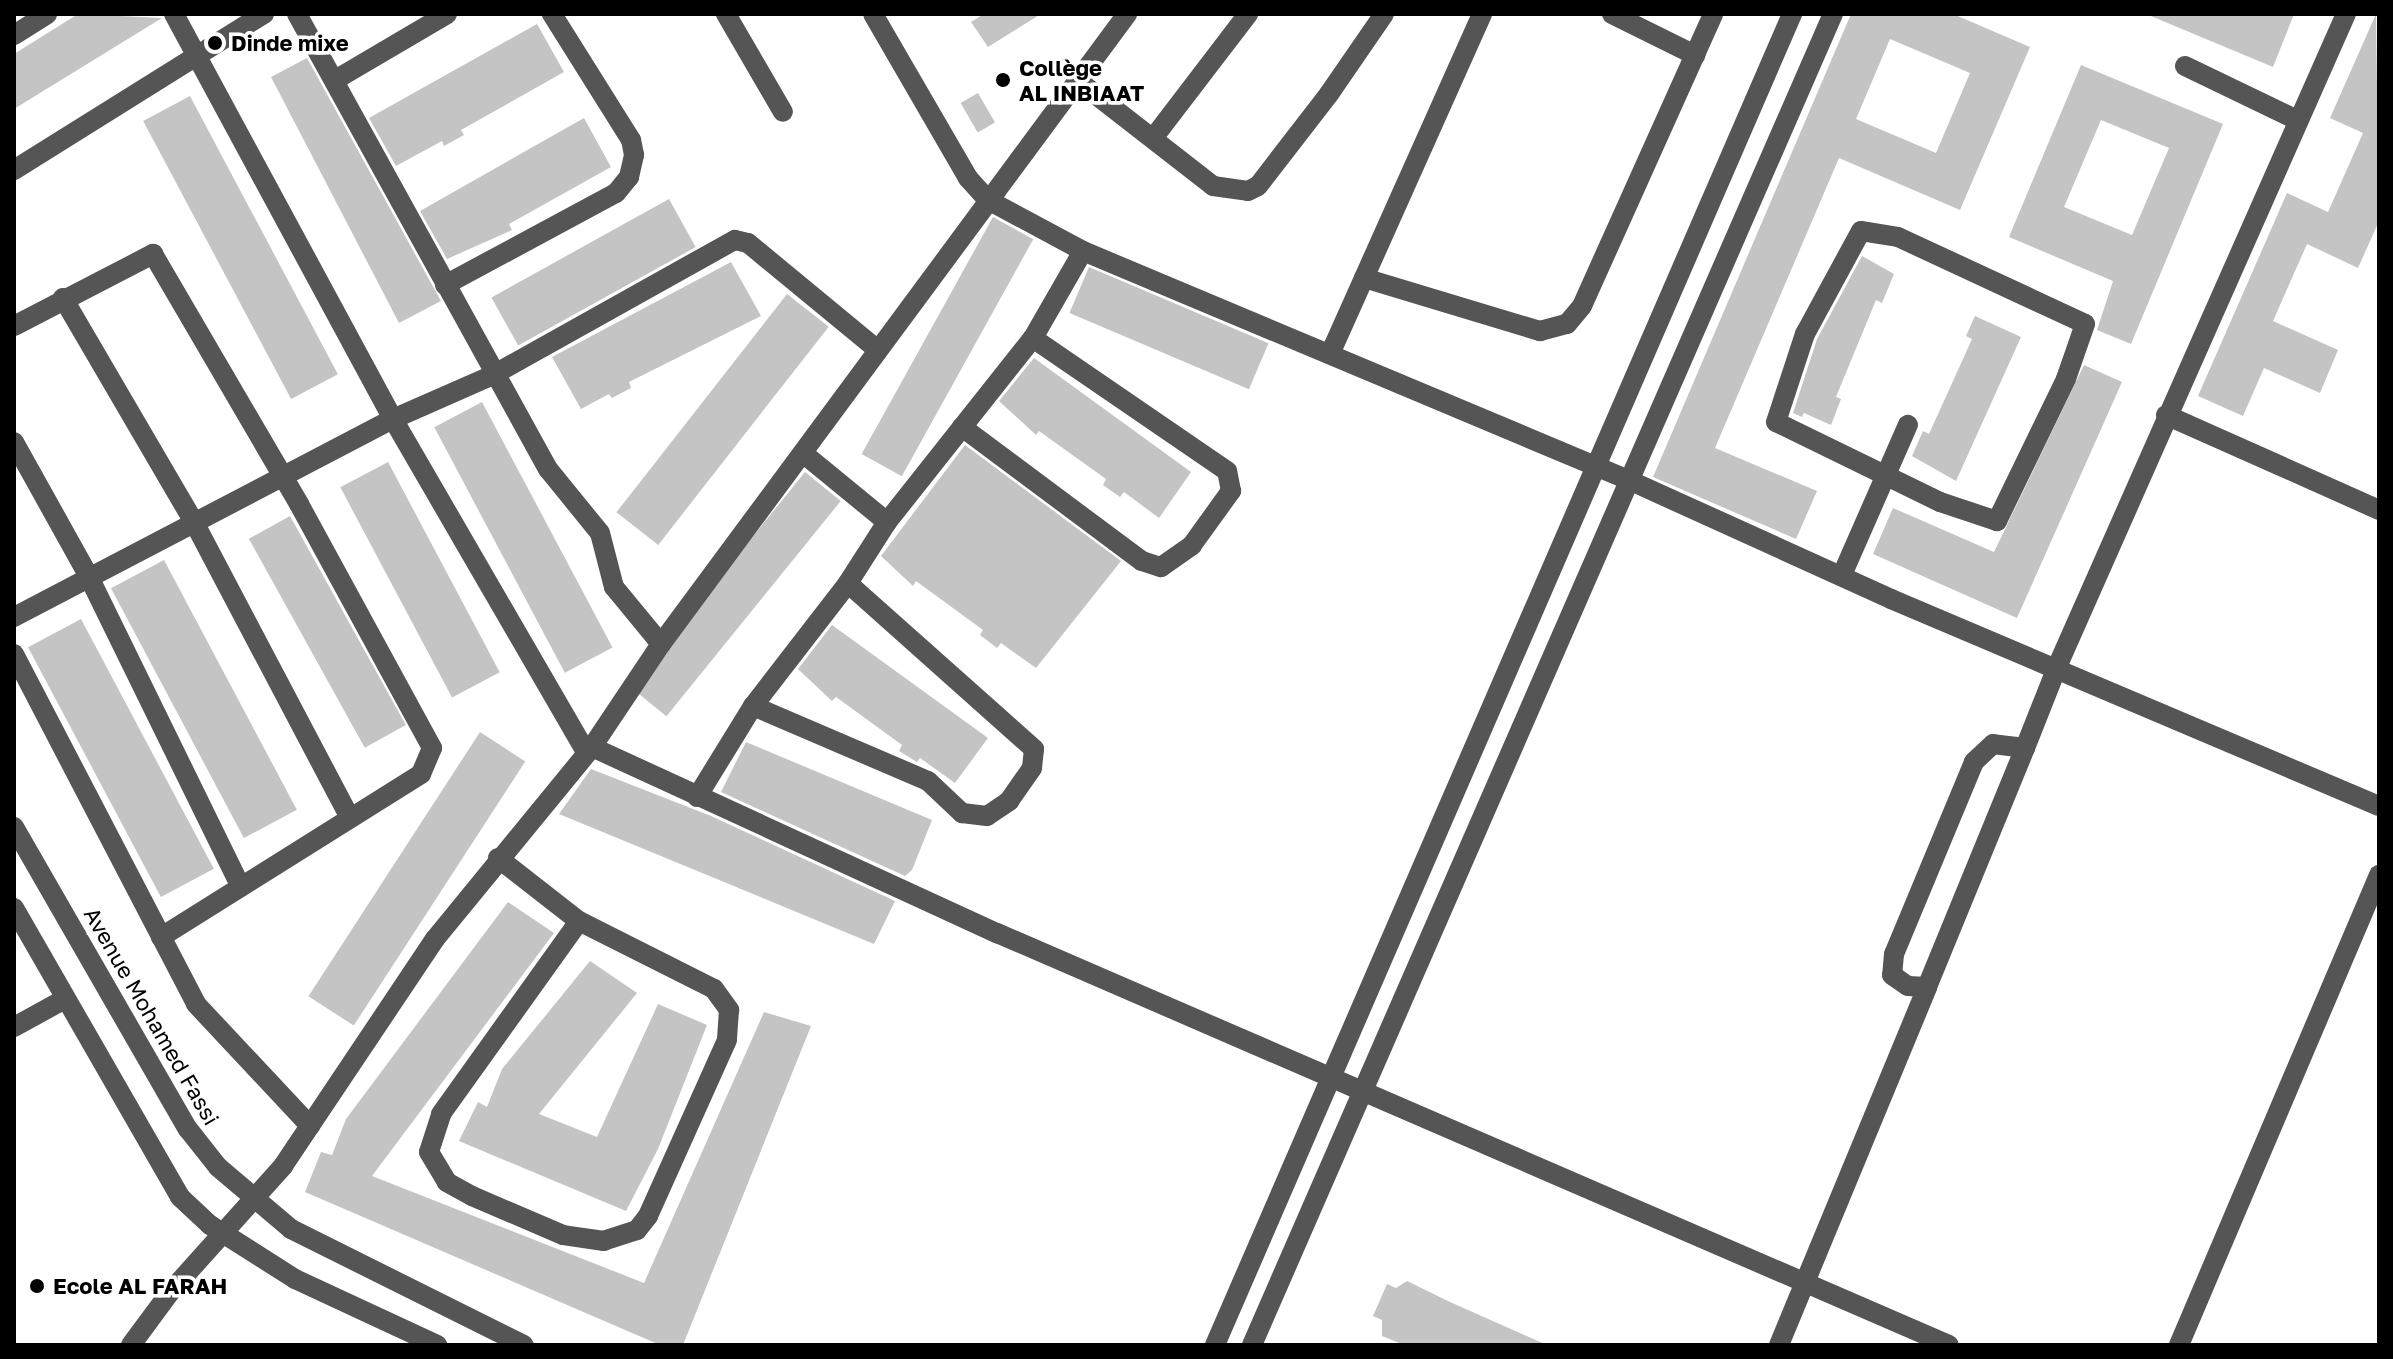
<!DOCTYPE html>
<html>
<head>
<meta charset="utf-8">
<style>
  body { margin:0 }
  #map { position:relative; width:2393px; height:1359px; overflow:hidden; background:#fff; font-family:"Golos Text",sans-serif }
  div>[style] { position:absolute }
  .building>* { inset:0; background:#c4c4c4; transform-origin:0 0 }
  .minor>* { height:20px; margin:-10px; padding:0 10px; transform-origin:10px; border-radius:10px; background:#555 }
  .dots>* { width:22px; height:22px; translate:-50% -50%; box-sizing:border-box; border:4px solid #fff; border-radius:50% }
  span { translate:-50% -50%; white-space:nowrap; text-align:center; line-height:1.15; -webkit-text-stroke:7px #fff; paint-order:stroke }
  .poi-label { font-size:22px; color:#000; font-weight:700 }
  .left { translate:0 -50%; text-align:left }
  .street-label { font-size:22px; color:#000 }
  .frame { position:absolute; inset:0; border:16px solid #000; pointer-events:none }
</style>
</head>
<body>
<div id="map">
  <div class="building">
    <div style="clip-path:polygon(78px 14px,162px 18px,14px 109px,14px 54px)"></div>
    <div style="clip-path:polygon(984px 14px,1041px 14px,988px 47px,971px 22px)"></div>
    <div style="clip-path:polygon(evenodd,1851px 14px,1953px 14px,2030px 47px,1960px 210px,1839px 158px,1715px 448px,1817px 491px,1796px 539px,1653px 477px,1851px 14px,1890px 39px,1970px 73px,1936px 153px,1856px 119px,1890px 39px)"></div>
    <div style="clip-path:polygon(2146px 14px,2294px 14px,2273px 67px)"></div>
    <div style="clip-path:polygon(2376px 14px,2379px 221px,2358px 268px,2307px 244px,2273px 321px,2338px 350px,2320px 393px,2264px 368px,2243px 416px,2198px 396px,2287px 193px,2328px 212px,2363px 133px,2330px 118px)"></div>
    <div style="clip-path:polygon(537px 24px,564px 72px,461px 130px,464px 135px,444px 146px,442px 141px,396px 166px,369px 118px)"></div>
    <div style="clip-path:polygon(307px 58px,441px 301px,399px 323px,271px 77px)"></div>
    <div style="clip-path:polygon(evenodd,2081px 65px,2223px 124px,2131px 344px,2097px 330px,2113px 281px,2009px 237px,2081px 65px,2101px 120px,2169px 148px,2132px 235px,2064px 207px,2101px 120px)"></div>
    <div style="left:978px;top:93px;width:34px;height:20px;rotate:60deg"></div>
    <div style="left:190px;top:96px;width:315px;height:53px;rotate:62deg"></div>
    <div style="clip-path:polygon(584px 118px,611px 167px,509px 224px,512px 230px,447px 259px,420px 211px)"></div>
    <div style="left:669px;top:199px;width:55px;height:203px;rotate:61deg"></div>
    <div style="left:993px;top:217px;width:46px;height:271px;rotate:29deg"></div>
    <div style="clip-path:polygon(1862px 256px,1894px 274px,1882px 303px,1876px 300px,1836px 397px,1841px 399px,1831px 425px,1804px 413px,1802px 417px,1793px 413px,1817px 339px)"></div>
    <div style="clip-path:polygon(731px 262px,761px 316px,629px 382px,631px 388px,612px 398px,609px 394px,581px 409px,552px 357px)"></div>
    <div style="left:1089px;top:267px;width:195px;height:50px;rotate:23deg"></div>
    <div style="left:787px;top:294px;width:53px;height:277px;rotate:38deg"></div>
    <div style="clip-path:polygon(1975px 316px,2021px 337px,1956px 481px,1912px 456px,1923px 431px,1929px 434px,1972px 339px,1966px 336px)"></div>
    <div style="clip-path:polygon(1034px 358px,1191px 472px,1159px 518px,1124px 492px,1120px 497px,1103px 485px,1106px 479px,1039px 431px,1036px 435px,999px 401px)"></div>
    <div style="clip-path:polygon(2084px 365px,2122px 382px,2017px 618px,1873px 554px,1893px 508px,1994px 552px)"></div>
    <div style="left:482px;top:402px;width:278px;height:54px;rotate:62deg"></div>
    <div style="clip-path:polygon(965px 445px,1121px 561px,1036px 668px,1001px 643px,997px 648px,980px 635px,983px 630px,916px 581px,913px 586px,881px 556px)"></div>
    <div style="left:388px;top:462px;width:238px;height:54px;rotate:62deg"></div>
    <div style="left:805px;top:472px;width:46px;height:277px;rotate:39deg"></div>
    <div style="left:290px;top:516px;width:239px;height:47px;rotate:61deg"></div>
    <div style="left:164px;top:560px;width:283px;height:60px;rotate:62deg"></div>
    <div style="left:81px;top:619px;width:283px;height:60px;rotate:62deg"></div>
    <div style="clip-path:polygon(832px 625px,988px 738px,955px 783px,920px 758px,917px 762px,899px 751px,902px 745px,836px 697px,832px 701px,798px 669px)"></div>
    <div style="left:480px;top:732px;width:54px;height:315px;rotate:33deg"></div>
    <div style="clip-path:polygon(746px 742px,932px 820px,912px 870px,905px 876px,721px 792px)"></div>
    <div style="clip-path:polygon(591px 769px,711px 816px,895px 901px,874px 944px,559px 814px)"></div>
    <div style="clip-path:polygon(508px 902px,554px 933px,372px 1176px,644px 1283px,764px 1012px,811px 1026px,683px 1345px,660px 1345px,305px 1192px,321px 1152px,332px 1155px,346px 1119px)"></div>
    <div style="clip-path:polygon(590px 961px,637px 993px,539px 1114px,597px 1137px,658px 1004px,707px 1025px,658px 1149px,626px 1211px,459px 1141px,478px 1102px,487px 1107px,502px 1069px)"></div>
    <div style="clip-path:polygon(1407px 1281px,1450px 1302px,1547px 1345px,1404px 1345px,1382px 1336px,1382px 1320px,1373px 1316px,1387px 1284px,1396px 1288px)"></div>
  </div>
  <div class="minor">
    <div style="left:174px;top:14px;width:460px;rotate:61.6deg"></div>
    <div style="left:393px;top:419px;width:386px;rotate:59.9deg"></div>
    <div style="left:297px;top:14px;width:520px;rotate:61.12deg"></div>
    <div style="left:548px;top:469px;width:82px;rotate:50.9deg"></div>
    <div style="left:600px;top:533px;width:56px;rotate:75.5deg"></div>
    <div style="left:614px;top:587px;width:74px;rotate:50.5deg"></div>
    <div style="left:726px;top:14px;width:113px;rotate:59.8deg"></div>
    <div style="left:873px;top:14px;width:190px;rotate:59.9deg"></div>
    <div style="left:968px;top:178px;width:30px;rotate:48deg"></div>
    <div style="left:988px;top:200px;width:108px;rotate:28.2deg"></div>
    <div style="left:1083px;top:251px;width:594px;rotate:22.77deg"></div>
    <div style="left:1631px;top:481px;width:286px;rotate:24.4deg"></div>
    <div style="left:1891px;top:599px;width:530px;rotate:22.99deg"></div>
    <div style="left:1612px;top:14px;width:93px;rotate:26.3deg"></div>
    <div style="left:14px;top:35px;width:39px;rotate:-32deg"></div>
    <div style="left:2185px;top:66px;width:124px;rotate:25.7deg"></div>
    <div style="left:335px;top:80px;width:130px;rotate:-30.5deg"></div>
    <div style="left:1077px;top:80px;width:172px;rotate:37.9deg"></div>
    <div style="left:1213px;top:186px;width:35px;rotate:8deg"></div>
    <div style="left:1248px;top:191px;width:11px;rotate:-27deg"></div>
    <div style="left:1258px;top:186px;width:116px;rotate:-52.3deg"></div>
    <div style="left:1329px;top:94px;width:97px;rotate:-55.5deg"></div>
    <div style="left:1154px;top:137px;width:155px;rotate:-52.6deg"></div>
    <div style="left:14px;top:170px;width:295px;rotate:-32deg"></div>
    <div style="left:1861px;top:231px;width:37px;rotate:9deg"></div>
    <div style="left:1898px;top:237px;width:206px;rotate:24.9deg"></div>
    <div style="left:2085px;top:324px;width:58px;rotate:109.1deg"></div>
    <div style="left:2066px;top:379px;width:158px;rotate:115.9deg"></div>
    <div style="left:1997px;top:521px;width:60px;rotate:-161.6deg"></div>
    <div style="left:1940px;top:502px;width:182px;rotate:-154deg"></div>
    <div style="left:1776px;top:422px;width:93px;rotate:-71.8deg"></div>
    <div style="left:1805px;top:334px;width:117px;rotate:-61.5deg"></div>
    <div style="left:1364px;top:278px;width:184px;rotate:16.8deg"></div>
    <div style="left:1540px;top:331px;width:28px;rotate:-15deg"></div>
    <div style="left:1567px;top:324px;width:23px;rotate:-50deg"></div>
    <div style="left:1582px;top:306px;width:320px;rotate:-65.8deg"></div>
    <div style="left:445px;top:285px;width:194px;rotate:-28.3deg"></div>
    <div style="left:616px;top:193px;width:21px;rotate:-51deg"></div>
    <div style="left:629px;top:177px;width:23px;rotate:-77deg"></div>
    <div style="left:634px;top:155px;width:15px;rotate:-101deg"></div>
    <div style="left:631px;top:140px;width:149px;rotate:-122.1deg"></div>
    <div style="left:63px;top:298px;width:262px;rotate:59.7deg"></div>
    <div style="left:195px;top:524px;width:332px;rotate:62.2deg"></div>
    <div style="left:14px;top:326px;width:157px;rotate:-27.4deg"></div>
    <div style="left:153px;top:254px;width:290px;rotate:59.7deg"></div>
    <div style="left:299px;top:504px;width:278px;rotate:61.4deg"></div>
    <div style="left:432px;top:748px;width:28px;rotate:113deg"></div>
    <div style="left:421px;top:774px;width:307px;rotate:147.9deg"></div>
    <div style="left:1330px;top:354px;width:372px;rotate:-65.9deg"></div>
    <div style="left:2166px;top:415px;width:233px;rotate:24deg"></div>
    <div style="left:962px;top:427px;width:224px;rotate:36.7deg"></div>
    <div style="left:1142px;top:561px;width:20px;rotate:18deg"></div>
    <div style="left:1161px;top:567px;width:38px;rotate:-35deg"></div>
    <div style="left:1192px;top:545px;width:67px;rotate:-54.2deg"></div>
    <div style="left:1231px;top:491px;width:20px;rotate:-101deg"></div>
    <div style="left:1227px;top:471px;width:235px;rotate:-145.6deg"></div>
    <div style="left:14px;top:442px;width:154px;rotate:60.9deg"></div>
    <div style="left:89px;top:577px;width:345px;rotate:63.9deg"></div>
    <div style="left:887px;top:522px;width:235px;rotate:-51.6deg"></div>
    <div style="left:1033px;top:338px;width:100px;rotate:-60.1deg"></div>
    <div style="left:1842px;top:575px;width:164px;rotate:-66.3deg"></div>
    <div style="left:14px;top:617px;width:428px;rotate:-27.6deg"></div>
    <div style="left:393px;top:419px;width:109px;rotate:-23.7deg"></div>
    <div style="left:493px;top:375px;width:277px;rotate:-29.2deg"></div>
    <div style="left:735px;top:240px;width:13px;rotate:13deg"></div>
    <div style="left:748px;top:243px;width:168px;rotate:39.5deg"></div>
    <div style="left:14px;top:654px;width:394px;rotate:62.5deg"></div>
    <div style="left:196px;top:1004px;width:167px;rotate:46.9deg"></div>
    <div style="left:753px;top:706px;width:190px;rotate:23.2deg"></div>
    <div style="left:928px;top:781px;width:47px;rotate:43.3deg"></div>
    <div style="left:962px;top:813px;width:25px;rotate:7deg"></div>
    <div style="left:987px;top:816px;width:27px;rotate:-34deg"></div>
    <div style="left:1009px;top:801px;width:40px;rotate:-55.1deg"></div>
    <div style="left:1032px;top:768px;width:19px;rotate:-84deg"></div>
    <div style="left:1034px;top:749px;width:249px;rotate:-138.3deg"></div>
    <div style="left:592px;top:747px;width:446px;rotate:24.7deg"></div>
    <div style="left:997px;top:933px;width:1037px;rotate:23.4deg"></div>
    <div style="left:2025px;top:748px;width:32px;rotate:-173deg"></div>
    <div style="left:1993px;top:744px;width:26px;rotate:137deg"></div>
    <div style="left:1974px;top:762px;width:208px;rotate:112.6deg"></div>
    <div style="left:1894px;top:954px;width:21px;rotate:95deg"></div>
    <div style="left:1892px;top:975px;width:19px;rotate:35deg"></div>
    <div style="left:1908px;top:986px;width:19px;rotate:3deg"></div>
    <div style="left:1927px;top:987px;width:258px;rotate:-67.7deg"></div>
    <div style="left:2025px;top:748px;width:87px;rotate:-68.4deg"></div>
    <div style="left:2057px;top:667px;width:714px;rotate:-66.13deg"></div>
    <div style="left:697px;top:797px;width:107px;rotate:-58.4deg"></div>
    <div style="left:753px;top:706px;width:155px;rotate:-52.3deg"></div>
    <div style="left:848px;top:583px;width:72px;rotate:-57.4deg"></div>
    <div style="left:887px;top:522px;width:106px;rotate:-140.7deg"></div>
    <div style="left:14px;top:827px;width:349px;rotate:60.1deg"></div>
    <div style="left:188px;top:1129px;width:48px;rotate:51.7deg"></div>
    <div style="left:218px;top:1167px;width:96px;rotate:40.3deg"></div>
    <div style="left:291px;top:1229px;width:260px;rotate:26.5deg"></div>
    <div style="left:498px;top:858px;width:103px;rotate:37.9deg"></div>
    <div style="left:579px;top:921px;width:151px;rotate:26.7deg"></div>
    <div style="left:714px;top:989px;width:26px;rotate:54deg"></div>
    <div style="left:729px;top:1010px;width:30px;rotate:94deg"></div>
    <div style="left:727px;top:1040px;width:193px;rotate:114.2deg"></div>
    <div style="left:648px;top:1216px;width:18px;rotate:128deg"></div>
    <div style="left:637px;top:1230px;width:35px;rotate:162deg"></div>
    <div style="left:604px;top:1241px;width:41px;rotate:-171.7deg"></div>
    <div style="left:563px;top:1235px;width:99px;rotate:-156.8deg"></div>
    <div style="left:472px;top:1196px;width:29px;rotate:-151deg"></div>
    <div style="left:447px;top:1182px;width:35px;rotate:-121deg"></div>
    <div style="left:429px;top:1152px;width:40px;rotate:-72deg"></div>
    <div style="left:441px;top:1114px;width:237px;rotate:-54.4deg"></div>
    <div style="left:14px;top:908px;width:333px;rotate:60.1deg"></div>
    <div style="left:180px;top:1197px;width:41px;rotate:43deg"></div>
    <div style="left:210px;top:1225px;width:101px;rotate:32.4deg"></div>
    <div style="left:295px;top:1279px;width:157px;rotate:24.9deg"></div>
    <div style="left:14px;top:1027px;width:58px;rotate:-28.8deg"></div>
    <div style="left:131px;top:1345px;width:67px;rotate:-53.5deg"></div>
    <div style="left:171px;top:1291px;width:168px;rotate:-48.1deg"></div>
    <div style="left:283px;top:1166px;width:273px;rotate:-56.2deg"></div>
    <div style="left:435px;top:939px;width:248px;rotate:-50.7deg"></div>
    <div style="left:592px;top:747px;width:124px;rotate:-56.2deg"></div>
    <div style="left:661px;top:644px;width:784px;rotate:-53.51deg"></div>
    <div style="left:1215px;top:1345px;width:1451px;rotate:-66.56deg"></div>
    <div style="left:1252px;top:1345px;width:1452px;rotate:-66.42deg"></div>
    <div style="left:1779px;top:1345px;width:387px;rotate:-67.5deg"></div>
    <div style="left:2179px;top:1345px;width:511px;rotate:-66.95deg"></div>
  </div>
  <div class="dots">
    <div style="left:215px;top:43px;background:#000"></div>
    <div style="left:1003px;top:80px;background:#000"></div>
    <div style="left:37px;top:1286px;background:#000"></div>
  </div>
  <div class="poi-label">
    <span class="left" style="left:231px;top:43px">Dinde mixe</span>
    <span class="left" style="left:1019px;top:80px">Collège<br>AL INBIAAT</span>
    <span class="left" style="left:53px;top:1286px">Ecole AL FARAH</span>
  </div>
  <div class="street-label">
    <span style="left:152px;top:1016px;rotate:60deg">Avenue Mohamed Fassi</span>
  </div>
  <div class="frame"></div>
</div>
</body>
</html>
